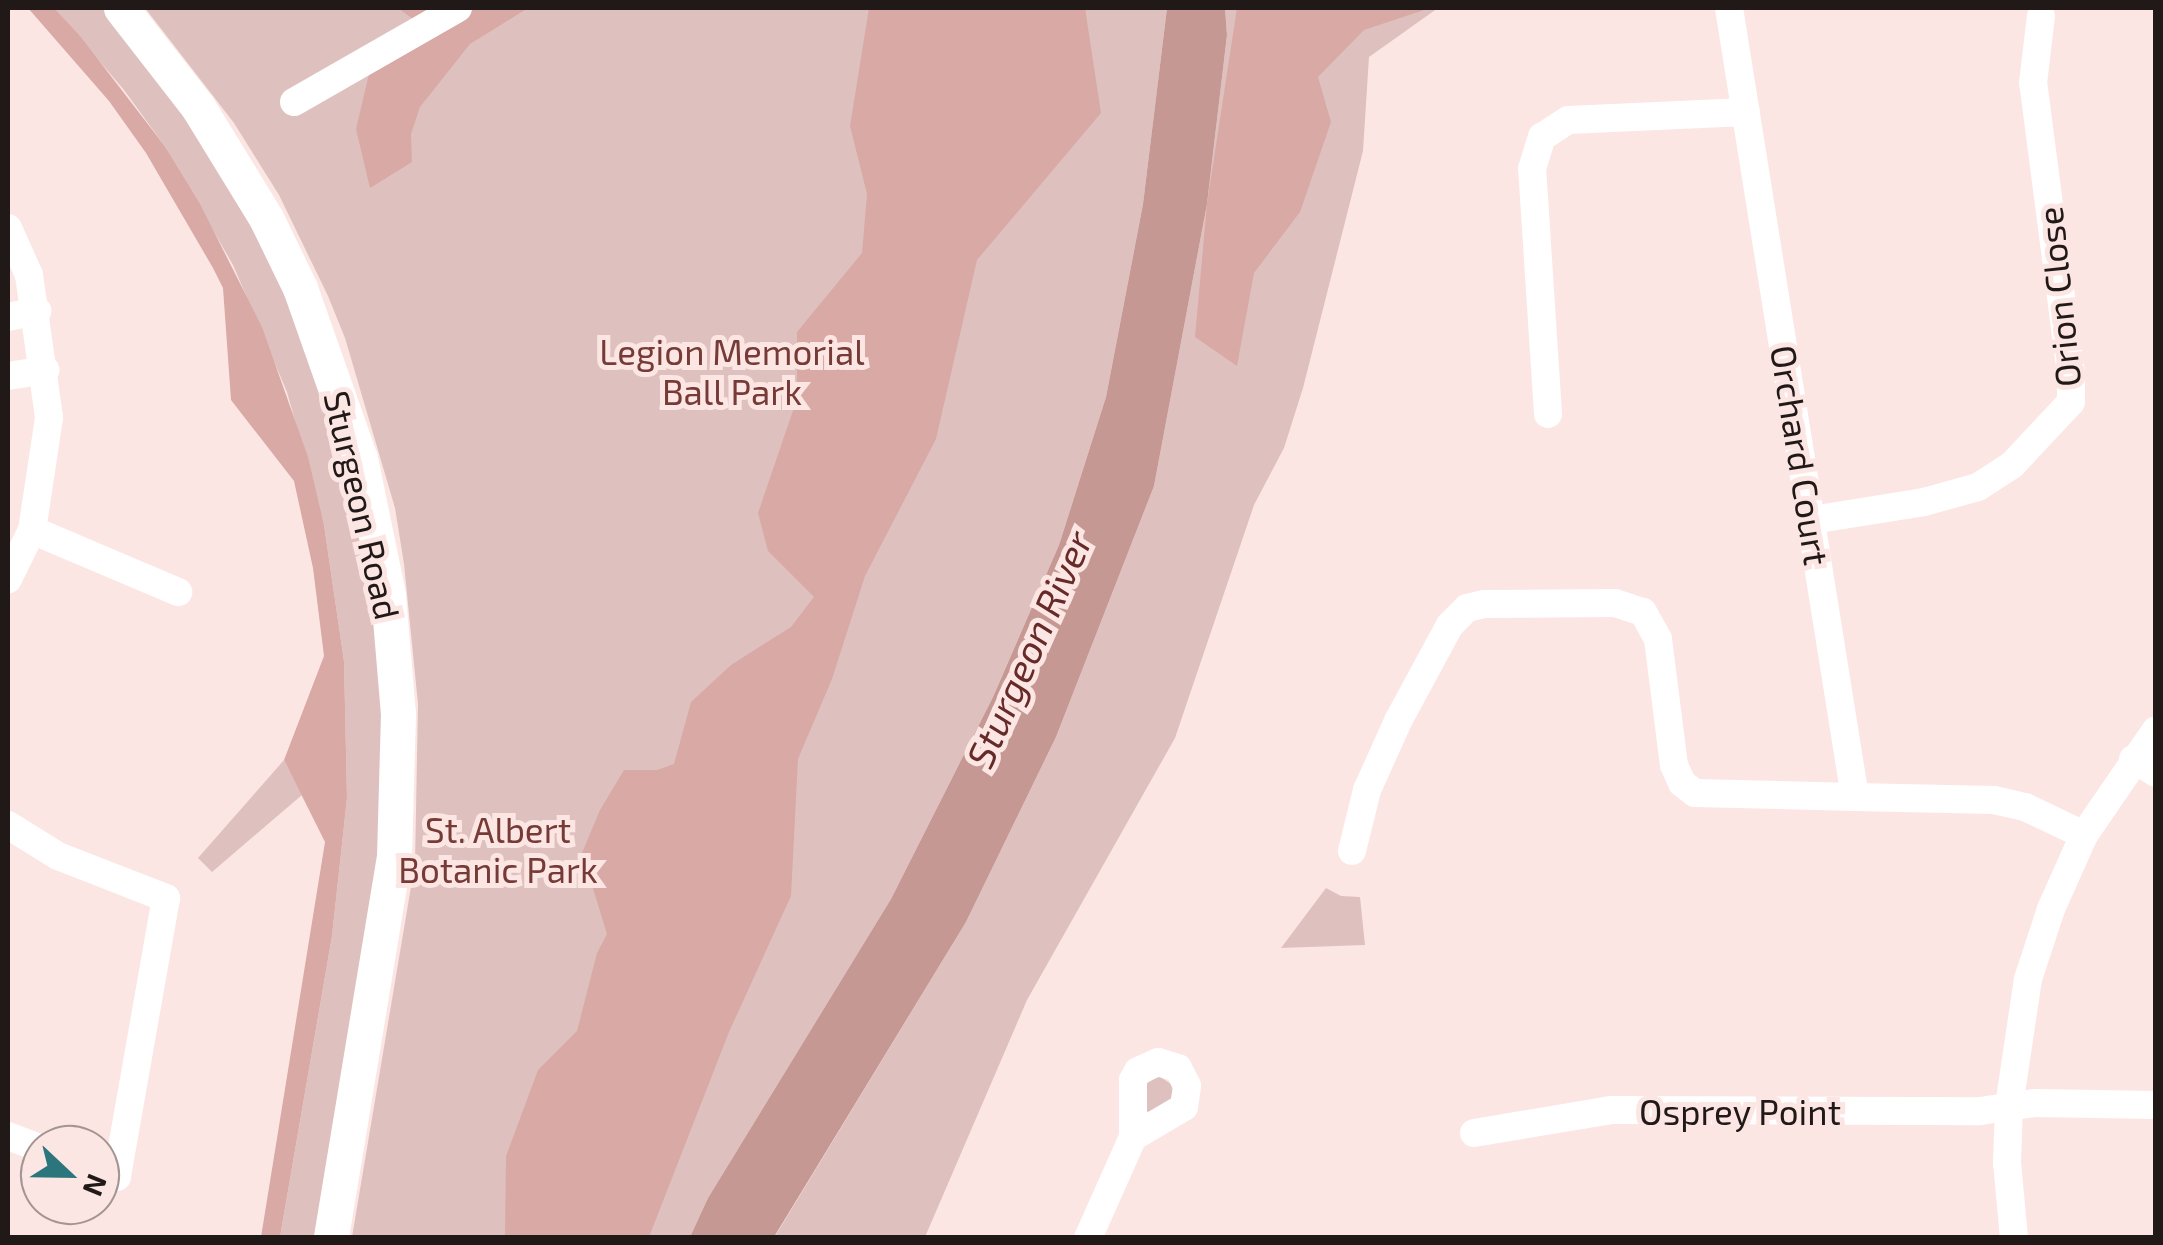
<!DOCTYPE html>
<html>
<head>
<meta charset="utf-8">
<style>
  body { margin:0 }
  #map { position:relative; width:2163px; height:1245px; overflow:hidden; background:#fce6e3; font-family:"Exo 2",sans-serif }
  div>[style] { position:absolute }
  .green>* { inset:0; background:#dec1be }
  .forest>* { inset:0; background:#d8a9a5 }
  .water>* { inset:0; background:#c59894 }
  .minor>* { height:28px; margin:-14px; padding:0 14px; transform-origin:14px; border-radius:14px; background:#fff }
  .major>* { height:35px; margin:-17.5px; padding:0 17.5px; transform-origin:17.5px; border-radius:17.5px; background:#fff }
  span { translate:-50% -50%; white-space:nowrap; text-align:center; line-height:1.15; -webkit-text-stroke:10px #fce6e3; paint-order:stroke }
  .street-label { font-size:35px; color:#201918 }
  .park-label { font-size:35px; color:#773b37 }
  .water-label { font-size:38px; color:#662b29; font-style:italic }
  .frame { position:absolute; inset:0; border:10px solid #201918; pointer-events:none }
  .north { position:absolute; left:20px; top:1125px; width:100px; height:100px; box-sizing:border-box; background:#fce6e3; border:2px solid #a49492; border-radius:50%; rotate:112deg; font-size:28px; font-weight:700; line-height:40px; text-align:center; color:#201918 }
  .north::after { content:''; display:block; margin:auto; width:35px; height:45px; background:#2b757c; clip-path:polygon(50% 0,100% 100%,50% 72%,0 100%) }
</style>
</head>
<body>
<div id="map">
  <div class="green">
    <div style="clip-path:polygon(54px 8px,105px 8px,221px 166px,300px 322px,333px 415px,371px 573px,383px 689px,379px 858px,318px 1237px,280px 1237px,332px 936px,347px 798px,344px 661px,324px 525px,287px 392px,233px 265px,164px 145px,124px 90px)"></div>
    <div style="clip-path:polygon(145px 8px,1167px 8px,1143px 204px,1106px 397px,1059px 545px,993px 697px,891px 899px,708px 1198px,690px 1237px,352px 1237px,415px 863px,418px 704px,404px 564px,395px 508px,345px 338px,328px 296px,279px 195px,234px 123px)"></div>
    <div style="clip-path:polygon(1225px 8px,1438px 8px,1369px 57px,1363px 151px,1303px 388px,1284px 448px,1254px 505px,1175px 738px,1027px 1000px,925px 1237px,774px 1238px,966px 922px,1056px 737px,1154px 486px,1207px 204px,1227px 35px)"></div>
    <div style="clip-path:polygon(284px 760px,302px 795px,212px 872px,198px 858px)"></div>
    <div style="clip-path:polygon(1326px 888px,1341px 896px,1360px 897px,1365px 945px,1281px 948px)"></div>
    <div style="clip-path:polygon(1159px 1076px,1174px 1086px,1170px 1103px,1151px 1113px,1146px 1111px,1144px 1085px)"></div>
  </div>
  <div class="forest">
    <div style="clip-path:polygon(28px 8px,54px 8px,80px 36px,164px 145px,200px 204px,262px 327px,308px 457px,324px 525px,344px 661px,347px 798px,332px 936px,280px 1237px,261px 1237px,325px 842px,284px 760px,324px 656px,313px 568px,294px 481px,231px 400px,223px 288px,213px 268px,146px 153px,109px 101px)"></div>
    <div style="clip-path:polygon(398px 8px,528px 8px,470px 44px,420px 107px,411px 134px,412px 162px,370px 188px,356px 129px,369px 74px,435px 35px)"></div>
    <div style="clip-path:polygon(869px 8px,1085px 8px,1101px 113px,977px 260px,936px 439px,865px 576px,832px 679px,798px 759px,791px 896px,729px 1032px,649px 1237px,505px 1237px,506px 1156px,538px 1070px,577px 1031px,597px 953px,607px 934px,582px 853px,600px 810px,624px 770px,657px 770px,674px 764px,691px 702px,731px 665px,791px 627px,814px 597px,768px 551px,758px 513px,797px 399px,797px 332px,862px 253px,867px 194px,850px 126px)"></div>
    <div style="clip-path:polygon(1237px 8px,1430px 8px,1364px 30px,1318px 77px,1331px 122px,1300px 212px,1254px 273px,1237px 366px,1195px 337px,1207px 204px)"></div>
  </div>
  <div class="water">
    <div style="clip-path:polygon(1167px 8px,1225px 8px,1227px 35px,1207px 204px,1154px 486px,1056px 737px,966px 922px,774px 1237px,690px 1237px,708px 1198px,891px 899px,993px 697px,1059px 545px,1106px 397px,1143px 204px)"></div>
  </div>
  <div class="minor">
    <div style="left:1729px;top:8px;width:799px;rotate:80.93deg"></div>
    <div style="left:1855px;top:797px;width:139px;rotate:1.2deg"></div>
    <div style="left:1994px;top:800px;width:32px;rotate:13deg"></div>
    <div style="left:2025px;top:807px;width:65px;rotate:25.4deg"></div>
    <div style="left:294px;top:102px;width:189px;rotate:-29.8deg"></div>
    <div style="left:8px;top:228px;width:51px;rotate:65.9deg"></div>
    <div style="left:29px;top:275px;width:144px;rotate:82deg"></div>
    <div style="left:49px;top:418px;width:113px;rotate:98.6deg"></div>
    <div style="left:32px;top:530px;width:55px;rotate:116.1deg"></div>
    <div style="left:8px;top:317px;width:30px;rotate:-12deg"></div>
    <div style="left:8px;top:376px;width:38px;rotate:-9deg"></div>
    <div style="left:1548px;top:414px;width:246px;rotate:-93.7deg"></div>
    <div style="left:1532px;top:169px;width:34px;rotate:-73deg"></div>
    <div style="left:1542px;top:137px;width:31px;rotate:-33deg"></div>
    <div style="left:1568px;top:120px;width:178px;rotate:-2.6deg"></div>
    <div style="left:1812px;top:520px;width:113px;rotate:-9.1deg"></div>
    <div style="left:1924px;top:502px;width:56px;rotate:-15.5deg"></div>
    <div style="left:1978px;top:487px;width:40px;rotate:-32.9deg"></div>
    <div style="left:2012px;top:465px;width:86px;rotate:-46.9deg"></div>
    <div style="left:2071px;top:402px;width:28px;rotate:-90deg"></div>
    <div style="left:2071px;top:374px;width:293px;rotate:-97.4deg"></div>
    <div style="left:2033px;top:83px;width:67px;rotate:-83.2deg"></div>
    <div style="left:32px;top:530px;width:159px;rotate:23deg"></div>
    <div style="left:2133px;top:759px;width:27px;rotate:31deg"></div>
    <div style="left:8px;top:825px;width:59px;rotate:31.8deg"></div>
    <div style="left:58px;top:856px;width:116px;rotate:21.3deg"></div>
    <div style="left:166px;top:898px;width:283px;rotate:100deg"></div>
    <div style="left:117px;top:1177px;width:18px;rotate:-161deg"></div>
    <div style="left:1352px;top:851px;width:63px;rotate:-76.2deg"></div>
    <div style="left:1367px;top:790px;width:76px;rotate:-65.8deg"></div>
    <div style="left:1398px;top:721px;width:109px;rotate:-61.6deg"></div>
    <div style="left:1450px;top:625px;width:24px;rotate:-45deg"></div>
    <div style="left:1467px;top:608px;width:17px;rotate:-13deg"></div>
    <div style="left:1484px;top:604px;width:131px;rotate:-0.4deg"></div>
    <div style="left:1615px;top:603px;width:29px;rotate:18deg"></div>
    <div style="left:1643px;top:612px;width:31px;rotate:61deg"></div>
    <div style="left:1658px;top:639px;width:127px;rotate:82.8deg"></div>
    <div style="left:1674px;top:765px;width:20px;rotate:66deg"></div>
    <div style="left:1682px;top:783px;width:16px;rotate:38deg"></div>
    <div style="left:1695px;top:793px;width:160px;rotate:1.4deg"></div>
    <div style="left:1474px;top:1133px;width:140px;rotate:-9.5deg"></div>
    <div style="left:1612px;top:1110px;width:368px;rotate:0.2deg"></div>
    <div style="left:1980px;top:1111px;width:56px;rotate:-8.3deg"></div>
    <div style="left:2035px;top:1103px;width:121px;rotate:0.9deg"></div>
    <div style="left:8px;top:1136px;width:34px;rotate:21deg"></div>
    <div style="left:1088px;top:1238px;width:111px;rotate:-66deg"></div>
    <div style="left:1133px;top:1137px;width:57px;rotate:-90deg"></div>
    <div style="left:1133px;top:1080px;width:10px;rotate:-61deg"></div>
    <div style="left:1138px;top:1071px;width:22px;rotate:-24deg"></div>
    <div style="left:1158px;top:1062px;width:21px;rotate:17deg"></div>
    <div style="left:1178px;top:1068px;width:20px;rotate:63deg"></div>
    <div style="left:1187px;top:1086px;width:21px;rotate:98deg"></div>
    <div style="left:1184px;top:1107px;width:59px;rotate:149.5deg"></div>
    <div style="left:2014px;top:1238px;width:75px;rotate:-95.3deg"></div>
    <div style="left:2007px;top:1163px;width:57px;rotate:-88deg"></div>
    <div style="left:2009px;top:1106px;width:128px;rotate:-81.5deg"></div>
    <div style="left:2028px;top:979px;width:74px;rotate:-71.8deg"></div>
    <div style="left:2051px;top:909px;width:81px;rotate:-66deg"></div>
    <div style="left:2084px;top:835px;width:127px;rotate:-55.6deg"></div>
  </div>
  <div class="major">
    <div style="left:121px;top:8px;width:125px;rotate:52.1deg"></div>
    <div style="left:198px;top:107px;width:130px;rotate:58.5deg"></div>
    <div style="left:266px;top:218px;width:78px;rotate:64.1deg"></div>
    <div style="left:300px;top:288px;width:180px;rotate:70.6deg"></div>
    <div style="left:360px;top:458px;width:140px;rotate:78.4deg"></div>
    <div style="left:388px;top:595px;width:118px;rotate:85.2deg"></div>
    <div style="left:398px;top:713px;width:143px;rotate:91.6deg"></div>
    <div style="left:394px;top:856px;width:387px;rotate:99.4deg"></div>
  </div>
  <div class="street-label">
    <span style="left:2058px;top:297px;rotate:-96deg">Orion Close</span>
    <span style="left:1801px;top:455px;rotate:81deg">Orchard Court</span>
    <span style="left:363px;top:505px;rotate:77deg">Sturgeon Road</span>
    <span style="left:1740px;top:1111px">Osprey Point</span>
  </div>
  <div class="park-label">
    <span style="left:732px;top:371px">Legion Memorial<br>Ball Park</span>
    <span style="left:498px;top:849px">St. Albert<br>Botanic Park</span>
  </div>
  <div class="water-label">
    <span style="left:1029px;top:649px;rotate:-66deg">Sturgeon River</span>
  </div>
  <div class="frame"></div>
  <div class="north">N</div>
</div>
</body>
</html>
